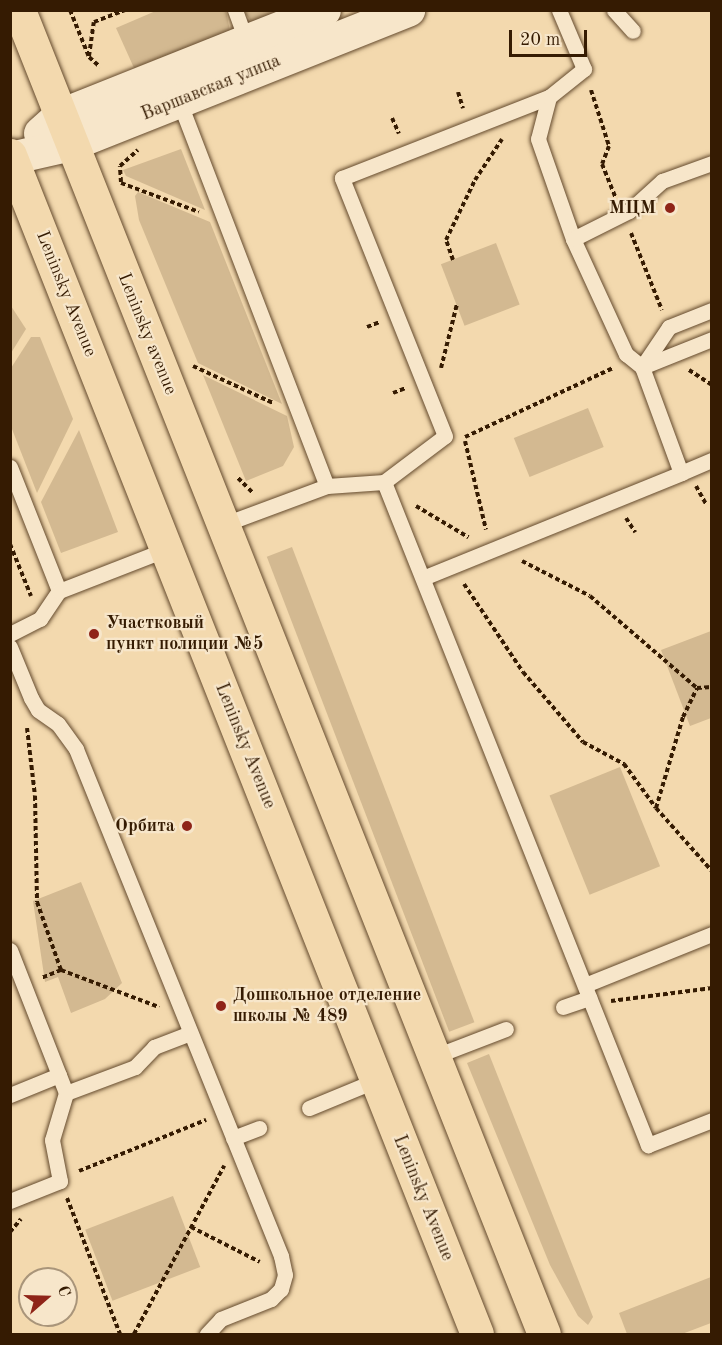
<!DOCTYPE html>
<html>
<head>
<meta charset="utf-8">
<style>
  body { margin:0 }
  #map { position:relative; width:722px; height:1345px; overflow:hidden; background:#f3d9ae; font-family:"Old Standard TT",serif }
  div>[style] { position:absolute }
  .green>* { inset:0; background:#d3b991; transform-origin:0 0 }
  .path>* { height:4px; margin-top:-2px; transform-origin:0; background:repeating-linear-gradient(90deg,#351b02 0 4.5px,transparent 0 7.5px) }
  .roads { filter:drop-shadow(0 0 2px #644a2d) drop-shadow(0 0 2px #644a2d) }
  .lane>* { height:15px; margin:-7.5px; padding:0 7.5px; transform-origin:7.5px; border-radius:7.5px; background:#f7e6ca }
  .secondary>* { height:33px; margin:-16.5px; padding:0 16.5px; transform-origin:16.5px; border-radius:16.5px; background:#f7e6ca }
  .primary>* { height:33px; margin:-16.5px; padding:0 16.5px; transform-origin:16.5px; border-radius:16.5px; background:#f3d9ae }
  .dots>* { width:16px; height:16px; translate:-50% -50%; box-sizing:border-box; border:3px solid #f7e6ca; border-radius:50% }
  span { translate:-50% -50%; white-space:nowrap; text-align:center; line-height:1.15; -webkit-text-stroke:4.5px #f7e6ca; paint-order:stroke }
  .street-label { font-size:18px; color:#351b02 }
  .poi-label { font-size:18px; color:#351b02; font-weight:700 }
  .right { translate:-100% -50%; text-align:right }
  .left { translate:0 -50%; text-align:left }
  .frame { position:absolute; inset:0; border:12px solid #351b02; pointer-events:none }
  .north { position:absolute; left:18px; top:1267px; width:60px; height:60px; box-sizing:border-box; background:#f7e6ca; border:2px solid #a9957a; border-radius:50%; rotate:70deg; font-size:16px; font-weight:700; line-height:24px; text-align:center; color:#351b02 }
  .north::after { content:''; display:block; margin:auto; width:21px; height:27px; background:#8f2418; clip-path:polygon(50% 0,100% 100%,50% 72%,0 100%) }
  .scale { position:absolute; left:509px; top:30px; width:78px; height:27px; box-sizing:border-box; border:3px solid #351b02; border-top:0; padding-left:8px; font-size:18px; line-height:21px; white-space:nowrap; color:#351b02; -webkit-text-stroke:4px #f7e6ca; paint-order:stroke }
</style>
</head>
<body>
<div id="map">
  <div class="green">
    <div style="clip-path:polygon(158px 10px,226px 11px,230px 31px,134px 68px,116px 28px)"></div>
    <div style="clip-path:polygon(243px 11px,282px 11px,252px 22px)"></div>
    <div style="clip-path:polygon(181px 149px,205px 210px,126px 176px,123px 170px)"></div>
    <div style="clip-path:polygon(138px 192px,210px 222px,282px 404px,198px 363px,139px 220px,135px 196px)"></div>
    <div style="left:496px;top:243px;width:66px;height:59px;rotate:69deg"></div>
    <div style="clip-path:polygon(11px 306px,26px 329px,11px 353px,10px 353px)"></div>
    <div style="clip-path:polygon(31px 337px,40px 337px,73px 419px,37px 493px,10px 424px,11px 368px)"></div>
    <div style="clip-path:polygon(203px 375px,287px 416px,294px 447px,283px 466px,246px 481px)"></div>
    <div style="left:588px;top:408px;width:42px;height:80px;rotate:68deg"></div>
    <div style="clip-path:polygon(79px 430px,118px 532px,61px 553px,41px 502px)"></div>
    <div style="left:292px;top:547px;width:509px;height:27px;rotate:69deg"></div>
    <div style="clip-path:polygon(711px 631px,711px 718px,690px 726px,661px 650px)"></div>
    <div style="left:620px;top:767px;width:107px;height:76px;rotate:68deg"></div>
    <div style="clip-path:polygon(81px 882px,122px 983px,105px 999px,71px 1013px,58px 977px,45px 982px,33px 901px)"></div>
    <div style="clip-path:polygon(489px 1054px,593px 1317px,588px 1325px,578px 1316px,550px 1265px,467px 1063px)"></div>
    <div style="left:173px;top:1196px;width:76px;height:94px;rotate:69deg"></div>
    <div style="clip-path:polygon(711px 1277px,711px 1323px,682px 1334px,627px 1334px,619px 1313px)"></div>
  </div>
  <div class="path">
    <div style="left:70px;top:10px;width:51px;rotate:68deg"></div>
    <div style="left:89px;top:57px;width:15px;rotate:42deg"></div>
    <div style="left:89px;top:56px;width:34px;rotate:-82deg"></div>
    <div style="left:94px;top:22px;width:33px;rotate:-21deg"></div>
    <div style="left:591px;top:90px;width:59px;rotate:72.2deg"></div>
    <div style="left:609px;top:146px;width:19px;rotate:111deg"></div>
    <div style="left:602px;top:164px;width:35px;rotate:68deg"></div>
    <div style="left:458px;top:92px;width:17px;rotate:73deg"></div>
    <div style="left:392px;top:118px;width:17px;rotate:66deg"></div>
    <div style="left:121px;top:182px;width:16px;rotate:-94deg"></div>
    <div style="left:120px;top:166px;width:24px;rotate:-42deg"></div>
    <div style="left:121px;top:183px;width:83px;rotate:20.4deg"></div>
    <div style="left:631px;top:233px;width:83px;rotate:68.1deg"></div>
    <div style="left:453px;top:260px;width:21px;rotate:-109deg"></div>
    <div style="left:446px;top:240px;width:67px;rotate:-64.2deg"></div>
    <div style="left:475px;top:180px;width:49px;rotate:-56.6deg"></div>
    <div style="left:367px;top:327px;width:14px;rotate:-21deg"></div>
    <div style="left:193px;top:366px;width:88px;rotate:24.8deg"></div>
    <div style="left:441px;top:368px;width:66px;rotate:-76deg"></div>
    <div style="left:689px;top:370px;width:27px;rotate:33deg"></div>
    <div style="left:393px;top:393px;width:14px;rotate:-21deg"></div>
    <div style="left:465px;top:437px;width:163px;rotate:-25deg"></div>
    <div style="left:465px;top:441px;width:91px;rotate:76.7deg"></div>
    <div style="left:238px;top:478px;width:20px;rotate:45deg"></div>
    <div style="left:696px;top:486px;width:21px;rotate:61deg"></div>
    <div style="left:416px;top:506px;width:61px;rotate:30.8deg"></div>
    <div style="left:626px;top:518px;width:17px;rotate:57deg"></div>
    <div style="left:10px;top:544px;width:56px;rotate:68deg"></div>
    <div style="left:522px;top:561px;width:76px;rotate:27.2deg"></div>
    <div style="left:590px;top:596px;width:141px;rotate:40.7deg"></div>
    <div style="left:697px;top:688px;width:15px;rotate:-4deg"></div>
    <div style="left:464px;top:584px;width:106px;rotate:56.2deg"></div>
    <div style="left:523px;top:672px;width:92px;rotate:49.4deg"></div>
    <div style="left:583px;top:742px;width:47px;rotate:28.2deg"></div>
    <div style="left:624px;top:764px;width:54px;rotate:54deg"></div>
    <div style="left:656px;top:808px;width:84px;rotate:48.4deg"></div>
    <div style="left:27px;top:728px;width:68px;rotate:83.3deg"></div>
    <div style="left:35px;top:796px;width:106px;rotate:88.9deg"></div>
    <div style="left:37px;top:902px;width:72px;rotate:70.6deg"></div>
    <div style="left:61px;top:970px;width:22px;rotate:158deg"></div>
    <div style="left:656px;top:808px;width:95px;rotate:-73.5deg"></div>
    <div style="left:683px;top:717px;width:32px;rotate:-64deg"></div>
    <div style="left:61px;top:970px;width:105px;rotate:20.7deg"></div>
    <div style="left:611px;top:1001px;width:102px;rotate:-7.3deg"></div>
    <div style="left:79px;top:1171px;width:137px;rotate:-21.9deg"></div>
    <div style="left:67px;top:1198px;width:146px;rotate:68.7deg"></div>
    <div style="left:191px;top:1227px;width:77px;rotate:26.9deg"></div>
    <div style="left:10px;top:1232px;width:17px;rotate:-50deg"></div>
    <div style="left:134px;top:1334px;width:191px;rotate:-61.8deg"></div>
  </div>
  <div class="roads">
    <div class="lane">
      <div style="left:235px;top:10px;width:33px;rotate:70deg"></div>
      <div style="left:614px;top:10px;width:28px;rotate:48deg"></div>
      <div style="left:549px;top:97px;width:43px;rotate:104.7deg"></div>
      <div style="left:538px;top:139px;width:106px;rotate:70.7deg"></div>
      <div style="left:573px;top:239px;width:127px;rotate:65.3deg"></div>
      <div style="left:626px;top:354px;width:21px;rotate:39deg"></div>
      <div style="left:642px;top:367px;width:113px;rotate:69.8deg"></div>
      <div style="left:681px;top:473px;width:34px;rotate:-23deg"></div>
      <div style="left:179px;top:101px;width:412px;rotate:69deg"></div>
      <div style="left:573px;top:239px;width:63px;rotate:-26.6deg"></div>
      <div style="left:629px;top:211px;width:45px;rotate:-42.3deg"></div>
      <div style="left:662px;top:181px;width:53px;rotate:-19.8deg"></div>
      <div style="left:642px;top:367px;width:48px;rotate:-56deg"></div>
      <div style="left:669px;top:327px;width:46px;rotate:-21.6deg"></div>
      <div style="left:642px;top:367px;width:75px;rotate:-21.8deg"></div>
      <div style="left:10px;top:467px;width:133px;rotate:68.4deg"></div>
      <div style="left:384px;top:482px;width:714px;rotate:68.29deg"></div>
      <div style="left:648px;top:1145px;width:69px;rotate:-21.3deg"></div>
      <div style="left:222px;top:525px;width:112px;rotate:-20.4deg"></div>
      <div style="left:327px;top:486px;width:57px;rotate:-4deg"></div>
      <div style="left:384px;top:482px;width:76px;rotate:-37deg"></div>
      <div style="left:445px;top:436px;width:278px;rotate:-111.8deg"></div>
      <div style="left:342px;top:178px;width:222px;rotate:-21.4deg"></div>
      <div style="left:549px;top:97px;width:45px;rotate:-38.7deg"></div>
      <div style="left:584px;top:69px;width:64px;rotate:-113deg"></div>
      <div style="left:423px;top:578px;width:279px;rotate:-22.1deg"></div>
      <div style="left:10px;top:634px;width:34px;rotate:-27deg"></div>
      <div style="left:40px;top:619px;width:34px;rotate:-56deg"></div>
      <div style="left:59px;top:591px;width:116px;rotate:-21.3deg"></div>
      <div style="left:10px;top:647px;width:55px;rotate:67.6deg"></div>
      <div style="left:31px;top:698px;width:14px;rotate:60deg"></div>
      <div style="left:38px;top:710px;width:24px;rotate:35deg"></div>
      <div style="left:58px;top:724px;width:31px;rotate:54deg"></div>
      <div style="left:76px;top:749px;width:547px;rotate:67.98deg"></div>
      <div style="left:281px;top:1256px;width:19px;rotate:78deg"></div>
      <div style="left:285px;top:1275px;width:15px;rotate:106deg"></div>
      <div style="left:281px;top:1289px;width:14px;rotate:135deg"></div>
      <div style="left:271px;top:1299px;width:54px;rotate:158.2deg"></div>
      <div style="left:221px;top:1319px;width:21px;rotate:133deg"></div>
      <div style="left:10px;top:950px;width:154px;rotate:68.6deg"></div>
      <div style="left:66px;top:1093px;width:49px;rotate:106.6deg"></div>
      <div style="left:52px;top:1140px;width:42px;rotate:79deg"></div>
      <div style="left:60px;top:1181px;width:54px;rotate:158.2deg"></div>
      <div style="left:585px;top:985px;width:137px;rotate:-21.9deg"></div>
      <div style="left:563px;top:1007px;width:28px;rotate:-19deg"></div>
      <div style="left:433px;top:1057px;width:78px;rotate:-21deg"></div>
      <div style="left:66px;top:1093px;width:74px;rotate:-20.6deg"></div>
      <div style="left:135px;top:1067px;width:28px;rotate:-46deg"></div>
      <div style="left:154px;top:1047px;width:39px;rotate:-21deg"></div>
      <div style="left:10px;top:1095px;width:53px;rotate:-22.2deg"></div>
      <div style="left:309px;top:1108px;width:74px;rotate:-22.4deg"></div>
      <div style="left:233px;top:1138px;width:28px;rotate:-21deg"></div>
    </div>
    <div class="secondary">
      <div style="left:40px;top:133px;width:27px;rotate:-42deg"></div>
      <div style="left:60px;top:115px;width:284px;rotate:-21.7deg"></div>
      <div style="left:10px;top:158px;width:63px;rotate:-12.9deg"></div>
      <div style="left:71px;top:144px;width:363px;rotate:-21.7deg"></div>
    </div>
    <div class="primary">
      <div style="left:19px;top:10px;width:1424px;rotate:68.37deg"></div>
      <div style="left:10px;top:155px;width:1268px;rotate:68.39deg"></div>
    </div>
  </div>
  <div class="dots">
    <div style="left:670px;top:208px;background:#8f2418"></div>
    <div style="left:94px;top:634px;background:#8f2418"></div>
    <div style="left:187px;top:826px;background:#8f2418"></div>
    <div style="left:221px;top:1006px;background:#8f2418"></div>
  </div>
  <div class="street-label">
    <span style="left:211px;top:88px;rotate:-22deg">Варшавская улица</span>
    <span style="left:66px;top:294px;rotate:68deg">Leninsky Avenue</span>
    <span style="left:147px;top:334px;rotate:68deg">Leninsky avenue</span>
    <span style="left:245px;top:746px;rotate:68deg">Leninsky Avenue</span>
    <span style="left:423px;top:1198px;rotate:68deg">Leninsky Avenue</span>
  </div>
  <div class="poi-label">
    <span class="right" style="left:656px;top:208px">МЦМ</span>
    <span class="left" style="left:106px;top:634px">Участковый<br>пункт полиции №5</span>
    <span class="right" style="left:175px;top:826px">Орбита</span>
    <span class="left" style="left:233px;top:1006px">Дошкольное отделение<br>школы № 489</span>
  </div>
  <div class="frame"></div>
  <div class="north">С</div>
  <div class="scale">20 m</div>
</div>
</body>
</html>
